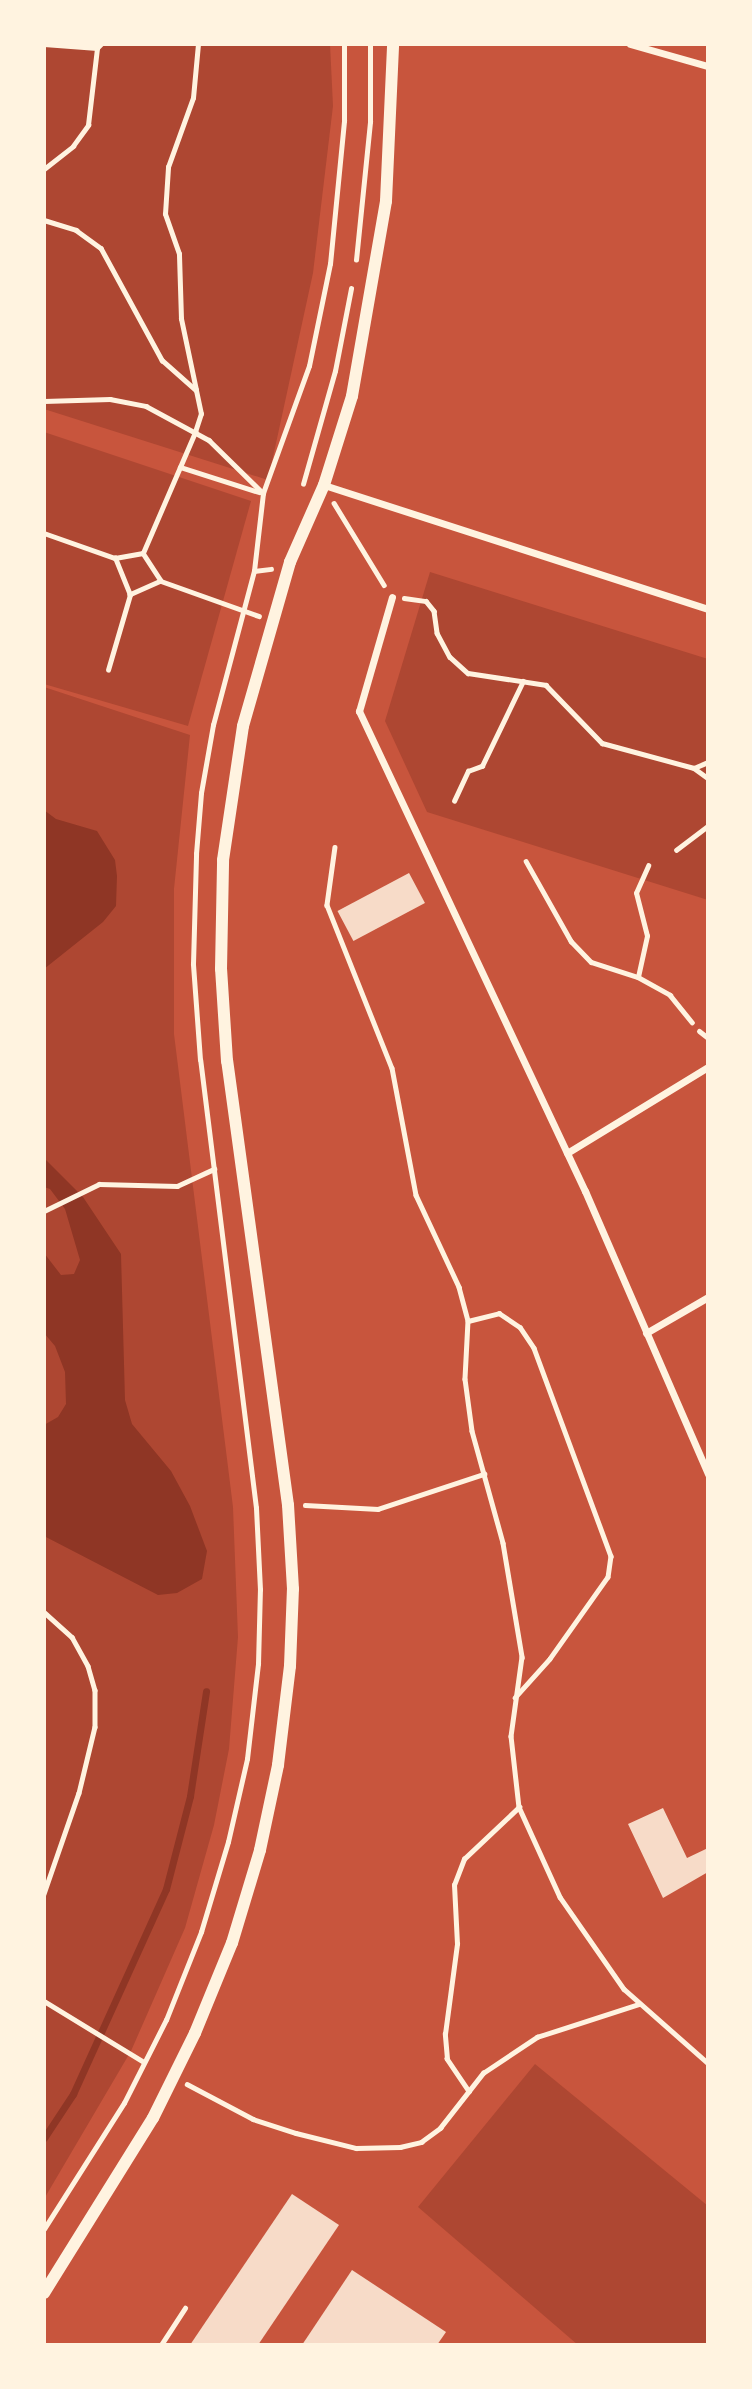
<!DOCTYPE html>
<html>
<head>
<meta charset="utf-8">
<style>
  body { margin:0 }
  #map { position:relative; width:752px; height:2389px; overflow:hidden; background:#c8553d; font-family:"Archivo Narrow",sans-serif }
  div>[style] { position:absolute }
  .green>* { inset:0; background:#ae4732 }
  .water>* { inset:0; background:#8f3625 }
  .stream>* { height:7px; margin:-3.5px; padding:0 3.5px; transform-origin:3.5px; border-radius:3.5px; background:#8f3625 }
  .building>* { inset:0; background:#f7dbc8; transform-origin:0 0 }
  .path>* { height:4.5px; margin:-2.25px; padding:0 2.25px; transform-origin:2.25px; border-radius:2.25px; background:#fff3e0 }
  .service>* { height:5px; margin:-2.5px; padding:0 2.5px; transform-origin:2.5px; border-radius:2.5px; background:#fff3e0 }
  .minor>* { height:7px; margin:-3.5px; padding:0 3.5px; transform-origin:3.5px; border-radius:3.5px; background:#fff3e0 }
  .tertiary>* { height:12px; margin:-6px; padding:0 6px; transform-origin:6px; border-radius:6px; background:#fff3e0 }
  span { translate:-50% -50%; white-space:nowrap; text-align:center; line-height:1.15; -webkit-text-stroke:5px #fff3e0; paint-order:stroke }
  .frame { position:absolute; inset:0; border:46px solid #fff3e0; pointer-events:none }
</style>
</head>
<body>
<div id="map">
  <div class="green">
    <div style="clip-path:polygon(44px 44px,330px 44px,333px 106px,313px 273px,268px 480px,44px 409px)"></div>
    <div style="clip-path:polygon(44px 432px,251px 501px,188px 726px,44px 684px)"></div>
    <div style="clip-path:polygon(430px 572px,708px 659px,708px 900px,427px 812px,385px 721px)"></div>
    <div style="clip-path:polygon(44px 687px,190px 735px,174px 889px,174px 1034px,233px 1507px,238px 1637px,229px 1749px,214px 1825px,185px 1928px,131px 2051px,44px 2199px)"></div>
    <div style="clip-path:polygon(535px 2064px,708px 2206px,708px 2345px,578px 2345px,418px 2207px)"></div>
  </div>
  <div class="water">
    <div style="clip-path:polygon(44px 810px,56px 819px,97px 831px,115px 860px,117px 876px,116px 906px,103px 922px,44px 969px)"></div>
    <div style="clip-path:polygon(44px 1158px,83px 1197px,121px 1254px,125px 1400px,132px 1424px,171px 1471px,190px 1506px,207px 1551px,202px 1579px,177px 1593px,158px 1595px,44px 1536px,44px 1425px,58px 1417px,66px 1404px,65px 1372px,55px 1346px,44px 1333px,44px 1253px,61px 1275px,74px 1274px,80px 1260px,65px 1209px,50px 1189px,44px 1187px)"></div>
  </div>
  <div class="stream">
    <div style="left:44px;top:2138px;width:53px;rotate:-56.6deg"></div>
    <div style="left:73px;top:2094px;width:225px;rotate:-65.6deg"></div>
    <div style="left:166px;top:1889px;width:96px;rotate:-75.5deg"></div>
    <div style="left:190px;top:1796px;width:106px;rotate:-81.3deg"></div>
  </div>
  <div class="building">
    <div style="left:409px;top:873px;width:34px;height:81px;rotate:62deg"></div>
    <div style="clip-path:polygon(663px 1808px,687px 1858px,708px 1848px,708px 1872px,663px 1898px,628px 1824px)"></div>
    <div style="clip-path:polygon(292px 2194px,339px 2225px,258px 2345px,190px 2345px)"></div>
    <div style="clip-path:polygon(352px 2270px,446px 2332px,437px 2345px,302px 2345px)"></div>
  </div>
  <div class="path">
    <div style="left:44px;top:44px;width:53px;rotate:4.3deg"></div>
    <div style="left:44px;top:169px;width:37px;rotate:-38deg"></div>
    <div style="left:73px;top:146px;width:26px;rotate:-54deg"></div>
    <div style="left:88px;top:125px;width:78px;rotate:-83.3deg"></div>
    <div style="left:97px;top:48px;width:6px;rotate:-45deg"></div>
    <div style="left:44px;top:220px;width:34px;rotate:17deg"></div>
    <div style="left:76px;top:230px;width:31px;rotate:36deg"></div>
    <div style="left:101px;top:248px;width:128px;rotate:61.4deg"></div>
    <div style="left:162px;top:360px;width:45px;rotate:41.4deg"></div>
    <div style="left:196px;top:390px;width:73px;rotate:-101.9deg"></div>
    <div style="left:181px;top:319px;width:65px;rotate:-91.8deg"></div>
    <div style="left:179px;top:254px;width:42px;rotate:-109.3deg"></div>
    <div style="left:165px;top:214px;width:47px;rotate:-86.3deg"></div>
    <div style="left:168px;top:167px;width:73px;rotate:-70.1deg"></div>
    <div style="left:193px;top:98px;width:54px;rotate:-84.7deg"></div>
    <div style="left:356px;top:260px;width:139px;rotate:-84.2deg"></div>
    <div style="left:370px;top:122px;width:78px;rotate:-90deg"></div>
    <div style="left:44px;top:401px;width:66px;rotate:-1.7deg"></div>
    <div style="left:110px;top:399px;width:37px;rotate:11deg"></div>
    <div style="left:146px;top:406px;width:72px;rotate:28.4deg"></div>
    <div style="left:209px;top:440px;width:76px;rotate:44.5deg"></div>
    <div style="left:180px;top:467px;width:83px;rotate:17.6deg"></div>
    <div style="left:303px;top:484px;width:117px;rotate:-74.2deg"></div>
    <div style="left:335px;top:371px;width:84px;rotate:-79deg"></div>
    <div style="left:334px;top:503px;width:96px;rotate:58.6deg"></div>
    <div style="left:44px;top:533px;width:75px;rotate:19.4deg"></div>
    <div style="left:115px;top:558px;width:28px;rotate:-10deg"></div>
    <div style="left:143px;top:553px;width:33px;rotate:57deg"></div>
    <div style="left:161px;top:581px;width:34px;rotate:156deg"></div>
    <div style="left:130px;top:595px;width:40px;rotate:-112deg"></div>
    <div style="left:143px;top:553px;width:132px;rotate:-66.7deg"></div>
    <div style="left:195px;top:432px;width:19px;rotate:-72deg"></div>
    <div style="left:201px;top:414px;width:25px;rotate:-102deg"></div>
    <div style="left:254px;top:571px;width:17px;rotate:-7deg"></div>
    <div style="left:161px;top:581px;width:104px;rotate:19.7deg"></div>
    <div style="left:404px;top:598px;width:22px;rotate:8deg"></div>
    <div style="left:426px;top:601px;width:13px;rotate:51deg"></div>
    <div style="left:434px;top:611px;width:22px;rotate:82deg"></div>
    <div style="left:437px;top:633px;width:27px;rotate:62deg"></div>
    <div style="left:450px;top:657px;width:24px;rotate:42deg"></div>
    <div style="left:468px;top:673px;width:79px;rotate:8.7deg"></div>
    <div style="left:546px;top:685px;width:81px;rotate:46deg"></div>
    <div style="left:602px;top:743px;width:95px;rotate:15.2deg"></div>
    <div style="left:694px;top:768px;width:17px;rotate:36deg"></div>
    <div style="left:108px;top:670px;width:78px;rotate:-73.7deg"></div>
    <div style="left:694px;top:768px;width:15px;rotate:-23deg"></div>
    <div style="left:454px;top:801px;width:33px;rotate:-65deg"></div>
    <div style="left:468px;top:771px;width:15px;rotate:-20deg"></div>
    <div style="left:482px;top:766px;width:94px;rotate:-64.2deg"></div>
    <div style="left:335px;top:847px;width:59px;rotate:97.9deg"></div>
    <div style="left:327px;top:905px;width:175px;rotate:68.3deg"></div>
    <div style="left:392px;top:1068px;width:129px;rotate:79.3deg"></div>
    <div style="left:416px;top:1195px;width:102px;rotate:64.9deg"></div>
    <div style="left:459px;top:1287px;width:35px;rotate:75deg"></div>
    <div style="left:468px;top:1321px;width:58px;rotate:93deg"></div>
    <div style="left:465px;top:1379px;width:52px;rotate:82.3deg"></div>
    <div style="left:472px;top:1431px;width:116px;rotate:74.5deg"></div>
    <div style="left:503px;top:1543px;width:116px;rotate:80.5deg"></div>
    <div style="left:522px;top:1657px;width:80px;rotate:97.9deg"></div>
    <div style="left:511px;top:1736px;width:71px;rotate:83.6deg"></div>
    <div style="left:519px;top:1807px;width:99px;rotate:65.5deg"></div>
    <div style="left:560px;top:1897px;width:112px;rotate:55.2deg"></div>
    <div style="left:624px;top:1989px;width:112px;rotate:41.4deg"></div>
    <div style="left:676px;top:850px;width:40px;rotate:-37deg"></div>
    <div style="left:526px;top:861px;width:92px;rotate:60.6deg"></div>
    <div style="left:571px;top:941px;width:29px;rotate:46deg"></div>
    <div style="left:591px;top:962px;width:49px;rotate:17.7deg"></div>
    <div style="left:638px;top:977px;width:37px;rotate:29deg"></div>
    <div style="left:670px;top:995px;width:35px;rotate:51deg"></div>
    <div style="left:638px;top:977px;width:42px;rotate:-77.6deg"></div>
    <div style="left:647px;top:936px;width:44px;rotate:-104.3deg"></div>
    <div style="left:636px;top:893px;width:30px;rotate:-66deg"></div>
    <div style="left:44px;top:1211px;width:61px;rotate:-26.1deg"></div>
    <div style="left:99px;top:1184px;width:78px;rotate:1.5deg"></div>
    <div style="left:177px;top:1186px;width:41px;rotate:-24.7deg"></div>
    <div style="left:468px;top:1321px;width:32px;rotate:-14deg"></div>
    <div style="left:499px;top:1313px;width:25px;rotate:34deg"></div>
    <div style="left:520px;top:1327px;width:25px;rotate:56deg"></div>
    <div style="left:534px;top:1348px;width:222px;rotate:69.7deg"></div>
    <div style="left:611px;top:1556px;width:21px;rotate:98deg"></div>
    <div style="left:608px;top:1577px;width:100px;rotate:125.3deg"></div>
    <div style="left:550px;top:1659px;width:52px;rotate:131.9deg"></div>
    <div style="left:305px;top:1505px;width:73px;rotate:3.1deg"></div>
    <div style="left:378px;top:1509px;width:112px;rotate:-18.3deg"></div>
    <div style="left:44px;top:1612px;width:38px;rotate:42deg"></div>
    <div style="left:72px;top:1637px;width:33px;rotate:61deg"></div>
    <div style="left:88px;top:1666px;width:25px;rotate:74deg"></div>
    <div style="left:95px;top:1690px;width:37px;rotate:90deg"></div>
    <div style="left:95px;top:1727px;width:68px;rotate:103.6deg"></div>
    <div style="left:79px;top:1793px;width:107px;rotate:109.1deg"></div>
    <div style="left:44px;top:2001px;width:117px;rotate:31.4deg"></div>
    <div style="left:187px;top:2084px;width:75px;rotate:27.9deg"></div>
    <div style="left:253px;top:2119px;width:45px;rotate:18deg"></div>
    <div style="left:296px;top:2133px;width:62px;rotate:14deg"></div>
    <div style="left:356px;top:2148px;width:44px;rotate:-1.3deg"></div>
    <div style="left:400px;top:2147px;width:22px;rotate:-13deg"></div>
    <div style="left:421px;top:2142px;width:24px;rotate:-36deg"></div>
    <div style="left:440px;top:2128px;width:70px;rotate:-52deg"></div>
    <div style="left:483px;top:2073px;width:65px;rotate:-33.7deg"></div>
    <div style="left:537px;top:2037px;width:107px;rotate:-17.9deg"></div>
    <div style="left:469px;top:2092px;width:40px;rotate:-124deg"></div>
    <div style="left:447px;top:2059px;width:25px;rotate:-95deg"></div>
    <div style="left:445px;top:2034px;width:91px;rotate:-82.4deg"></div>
    <div style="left:457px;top:1944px;width:59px;rotate:-92.9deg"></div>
    <div style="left:454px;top:1885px;width:28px;rotate:-69deg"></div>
    <div style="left:464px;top:1859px;width:76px;rotate:-43.4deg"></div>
    <div style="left:44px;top:2229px;width:149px;rotate:-57.6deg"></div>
    <div style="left:124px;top:2103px;width:93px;rotate:-63.2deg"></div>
    <div style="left:166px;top:2020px;width:95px;rotate:-68.3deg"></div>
    <div style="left:201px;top:1932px;width:94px;rotate:-73.3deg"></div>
    <div style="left:228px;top:1842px;width:85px;rotate:-77.1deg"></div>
    <div style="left:247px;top:1759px;width:96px;rotate:-83.4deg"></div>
    <div style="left:258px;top:1664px;width:74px;rotate:-88.5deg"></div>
    <div style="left:260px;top:1590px;width:82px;rotate:-92.8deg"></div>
    <div style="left:256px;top:1508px;width:451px;rotate:-97.1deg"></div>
    <div style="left:200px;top:1060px;width:96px;rotate:-94.2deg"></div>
    <div style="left:193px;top:964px;width:110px;rotate:-88.4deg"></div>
    <div style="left:196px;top:854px;width:61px;rotate:-85.3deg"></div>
    <div style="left:201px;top:793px;width:69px;rotate:-80deg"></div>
    <div style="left:213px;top:725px;width:159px;rotate:-75.1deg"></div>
    <div style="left:254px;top:571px;width:79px;rotate:-83.4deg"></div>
    <div style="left:263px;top:493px;width:135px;rotate:-70.1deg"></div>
    <div style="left:309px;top:366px;width:104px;rotate:-78.4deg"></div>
    <div style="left:330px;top:264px;width:144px;rotate:-84.4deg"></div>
    <div style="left:344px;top:121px;width:77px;rotate:-90deg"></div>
    <div style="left:161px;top:2345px;width:44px;rotate:-57deg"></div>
  </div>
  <div class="service">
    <div style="left:699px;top:1031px;width:11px;rotate:38deg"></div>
  </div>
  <div class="minor">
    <div style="left:630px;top:44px;width:81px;rotate:15.8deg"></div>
    <div style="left:324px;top:485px;width:404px;rotate:17.9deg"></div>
    <div style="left:392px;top:597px;width:119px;rotate:106.1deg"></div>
    <div style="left:359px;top:711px;width:531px;rotate:64.79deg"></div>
    <div style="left:585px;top:1191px;width:309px;rotate:66.5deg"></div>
    <div style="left:567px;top:1153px;width:165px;rotate:-31.4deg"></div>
    <div style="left:646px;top:1333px;width:72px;rotate:-30.1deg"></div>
  </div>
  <div class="tertiary">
    <div style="left:44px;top:2293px;width:206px;rotate:-58.1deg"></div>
    <div style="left:153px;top:2118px;width:95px;rotate:-63.7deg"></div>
    <div style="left:195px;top:2033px;width:97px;rotate:-67.7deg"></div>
    <div style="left:232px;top:1943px;width:97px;rotate:-73.2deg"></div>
    <div style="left:260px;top:1850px;width:87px;rotate:-78deg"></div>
    <div style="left:278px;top:1765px;width:100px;rotate:-83.1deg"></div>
    <div style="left:290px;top:1666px;width:77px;rotate:-87.8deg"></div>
    <div style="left:293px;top:1589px;width:84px;rotate:-93.4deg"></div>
    <div style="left:288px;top:1505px;width:448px;rotate:-97.8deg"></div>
    <div style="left:227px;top:1061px;width:92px;rotate:-93.7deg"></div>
    <div style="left:221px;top:969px;width:109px;rotate:-88.9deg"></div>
    <div style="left:223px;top:860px;width:135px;rotate:-81.5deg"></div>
    <div style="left:243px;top:726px;width:171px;rotate:-74deg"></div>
    <div style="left:290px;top:562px;width:84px;rotate:-66.2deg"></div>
    <div style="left:324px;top:485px;width:93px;rotate:-72.5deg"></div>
    <div style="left:352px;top:396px;width:198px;rotate:-80.1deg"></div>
    <div style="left:386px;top:201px;width:157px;rotate:-87.4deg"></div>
  </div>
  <div class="frame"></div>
</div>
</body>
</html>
